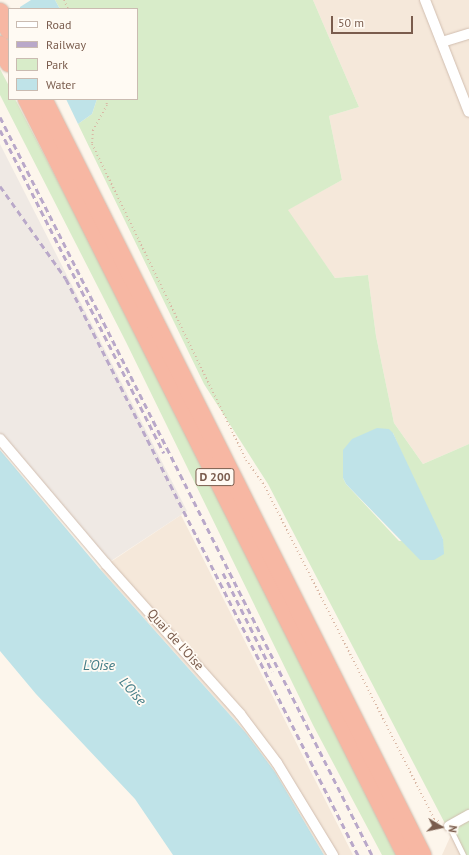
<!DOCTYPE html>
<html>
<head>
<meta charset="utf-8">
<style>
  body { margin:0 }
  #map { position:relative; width:469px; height:855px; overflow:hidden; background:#fdf6ec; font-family:"PT Sans",sans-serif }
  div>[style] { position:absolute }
  .residential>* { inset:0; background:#f5e8da }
  .industrial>* { inset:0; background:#efe9e4 }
  .green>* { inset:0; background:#d8ecc9 }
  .water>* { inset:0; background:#bfe3e8 }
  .path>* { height:2px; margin-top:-1px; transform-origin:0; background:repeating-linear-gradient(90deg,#d9b8a5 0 1px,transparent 0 4px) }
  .roads { filter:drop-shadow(0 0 1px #d1beb0) drop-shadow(0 0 1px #d1beb0) }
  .lane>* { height:5px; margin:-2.5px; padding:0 2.5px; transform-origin:2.5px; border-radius:2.5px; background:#fff }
  .street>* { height:10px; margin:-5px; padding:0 5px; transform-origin:5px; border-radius:5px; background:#fff }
  .highway>* { height:18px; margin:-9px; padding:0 9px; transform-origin:9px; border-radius:9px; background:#f7b7a3 }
  .rail>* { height:3px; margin-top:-1.5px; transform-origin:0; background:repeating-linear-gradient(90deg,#b9a8c9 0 6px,transparent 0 10px) }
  span { translate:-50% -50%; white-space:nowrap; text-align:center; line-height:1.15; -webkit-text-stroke:3.5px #fffaf3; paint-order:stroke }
  .shield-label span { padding:1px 3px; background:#fffaf3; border:1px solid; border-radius:3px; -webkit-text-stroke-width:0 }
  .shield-label { font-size:12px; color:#7a5c4d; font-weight:700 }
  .street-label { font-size:13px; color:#7a5c4d }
  .water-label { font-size:14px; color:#437c86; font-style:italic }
  .legend { position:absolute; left:8px; top:8px; width:130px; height:92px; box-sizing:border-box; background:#fffaf3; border:1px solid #cabbb1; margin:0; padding:5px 7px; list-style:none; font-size:12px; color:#7a5c4d }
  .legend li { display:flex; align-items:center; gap:8px; height:20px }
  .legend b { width:20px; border:1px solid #cabbb1 }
  .north { position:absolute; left:421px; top:807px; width:40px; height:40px; -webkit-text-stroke:3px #fffaf3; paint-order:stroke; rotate:99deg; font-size:11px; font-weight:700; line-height:16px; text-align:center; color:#7a5c4d }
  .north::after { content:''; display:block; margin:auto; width:14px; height:18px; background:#7a5c4d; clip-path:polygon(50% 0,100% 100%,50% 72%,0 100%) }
  .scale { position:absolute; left:331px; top:16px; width:82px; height:18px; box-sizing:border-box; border:2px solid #7a5c4d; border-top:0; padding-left:5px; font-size:12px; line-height:14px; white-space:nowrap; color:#7a5c4d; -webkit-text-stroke:3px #fffaf3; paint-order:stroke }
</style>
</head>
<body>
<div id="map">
  <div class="residential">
    <div style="clip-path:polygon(313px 0,469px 0,469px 444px,423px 464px,394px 423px,376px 336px,368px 275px,335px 278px,287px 210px,342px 180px,329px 116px,359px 107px)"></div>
    <div style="clip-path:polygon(181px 515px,353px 855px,324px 855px,275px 772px,246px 733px,100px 569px)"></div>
    <div style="clip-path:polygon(451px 835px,462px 855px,442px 855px)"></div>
  </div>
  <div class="industrial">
    <div style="clip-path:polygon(0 144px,187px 511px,111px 561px,0 449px)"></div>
  </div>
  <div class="green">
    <div style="clip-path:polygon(evenodd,55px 0,313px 0,359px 107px,329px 116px,342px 180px,288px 210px,335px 278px,368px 275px,376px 336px,394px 423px,423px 464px,469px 444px,469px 855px,462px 855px,451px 835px,268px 484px,204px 384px,78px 124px,92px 114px,97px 99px,137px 99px,137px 9px,60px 9px,55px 0,393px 433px,424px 504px,443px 539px,399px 541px,346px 484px,343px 478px,393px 433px)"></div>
    <div style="clip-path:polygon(0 69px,9px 86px,9px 99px,15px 99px,139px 336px,396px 855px,382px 855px,313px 725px,126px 342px,0 95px)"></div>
  </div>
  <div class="water">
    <div style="clip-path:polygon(31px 0,55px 0,60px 9px,20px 9px,20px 7px)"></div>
    <div style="clip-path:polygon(66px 99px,97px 99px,92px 114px,78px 124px)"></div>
    <div style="clip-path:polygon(377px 428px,389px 429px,393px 433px,443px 539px,444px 554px,434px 560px,420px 560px,346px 484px,343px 478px,343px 450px,352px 439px)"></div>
    <div style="clip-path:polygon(0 450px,100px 569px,246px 733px,275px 772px,324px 855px,173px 855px,135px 799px,36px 694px,0 651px)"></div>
  </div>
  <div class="path">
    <div style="left:64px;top:0;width:10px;rotate:66deg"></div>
    <div style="left:106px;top:99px;width:6px;rotate:81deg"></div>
    <div style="left:107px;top:105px;width:29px;rotate:119deg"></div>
    <div style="left:93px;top:130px;width:14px;rotate:94deg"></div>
    <div style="left:92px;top:144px;width:352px;rotate:64deg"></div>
    <div style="left:246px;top:460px;width:29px;rotate:54deg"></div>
    <div style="left:263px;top:483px;width:377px;rotate:63deg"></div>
    <div style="left:434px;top:819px;width:7px;rotate:27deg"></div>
  </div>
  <div class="roads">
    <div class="lane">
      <div style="left:449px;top:826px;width:32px;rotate:64deg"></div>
    </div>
    <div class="street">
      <div style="left:425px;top:0;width:120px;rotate:68.6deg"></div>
      <div style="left:442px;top:42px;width:28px;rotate:-17deg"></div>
      <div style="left:0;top:439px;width:164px;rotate:49.7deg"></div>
      <div style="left:106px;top:564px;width:201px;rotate:48.2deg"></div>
      <div style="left:240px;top:714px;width:61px;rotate:52.9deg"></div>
      <div style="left:277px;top:763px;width:108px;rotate:58.7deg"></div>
      <div style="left:449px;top:826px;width:23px;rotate:-29deg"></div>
    </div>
    <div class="highway">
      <div style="left:0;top:12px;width:20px;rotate:63deg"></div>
      <div style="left:0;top:45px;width:20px;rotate:63deg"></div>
      <div style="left:27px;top:99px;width:846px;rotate:63.37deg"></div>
      <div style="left:43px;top:99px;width:846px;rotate:63.37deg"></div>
    </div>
  </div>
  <div class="rail">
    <div style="left:0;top:117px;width:826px;rotate:63.25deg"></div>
    <div style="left:0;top:130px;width:362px;rotate:63.1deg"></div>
    <div style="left:0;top:186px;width:114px;rotate:54.6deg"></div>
    <div style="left:66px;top:279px;width:646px;rotate:63.12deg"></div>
    <div style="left:223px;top:573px;width:110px;rotate:63.4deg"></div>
  </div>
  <div class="shield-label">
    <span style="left:215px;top:477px">D 200</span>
  </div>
  <div class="street-label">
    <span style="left:175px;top:640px;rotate:48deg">Quai de l'Oise</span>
  </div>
  <div class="water-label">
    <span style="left:99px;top:665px">L’Oise</span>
    <span style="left:133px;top:691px;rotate:48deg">L'Oise</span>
  </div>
  <ul class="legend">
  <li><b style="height:5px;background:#fff"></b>Road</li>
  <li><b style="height:5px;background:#b9a8c9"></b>Railway</li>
  <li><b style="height:11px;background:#d8ecc9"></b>Park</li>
  <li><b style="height:11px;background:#bfe3e8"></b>Water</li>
  </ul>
  <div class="north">N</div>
  <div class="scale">50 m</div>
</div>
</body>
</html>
